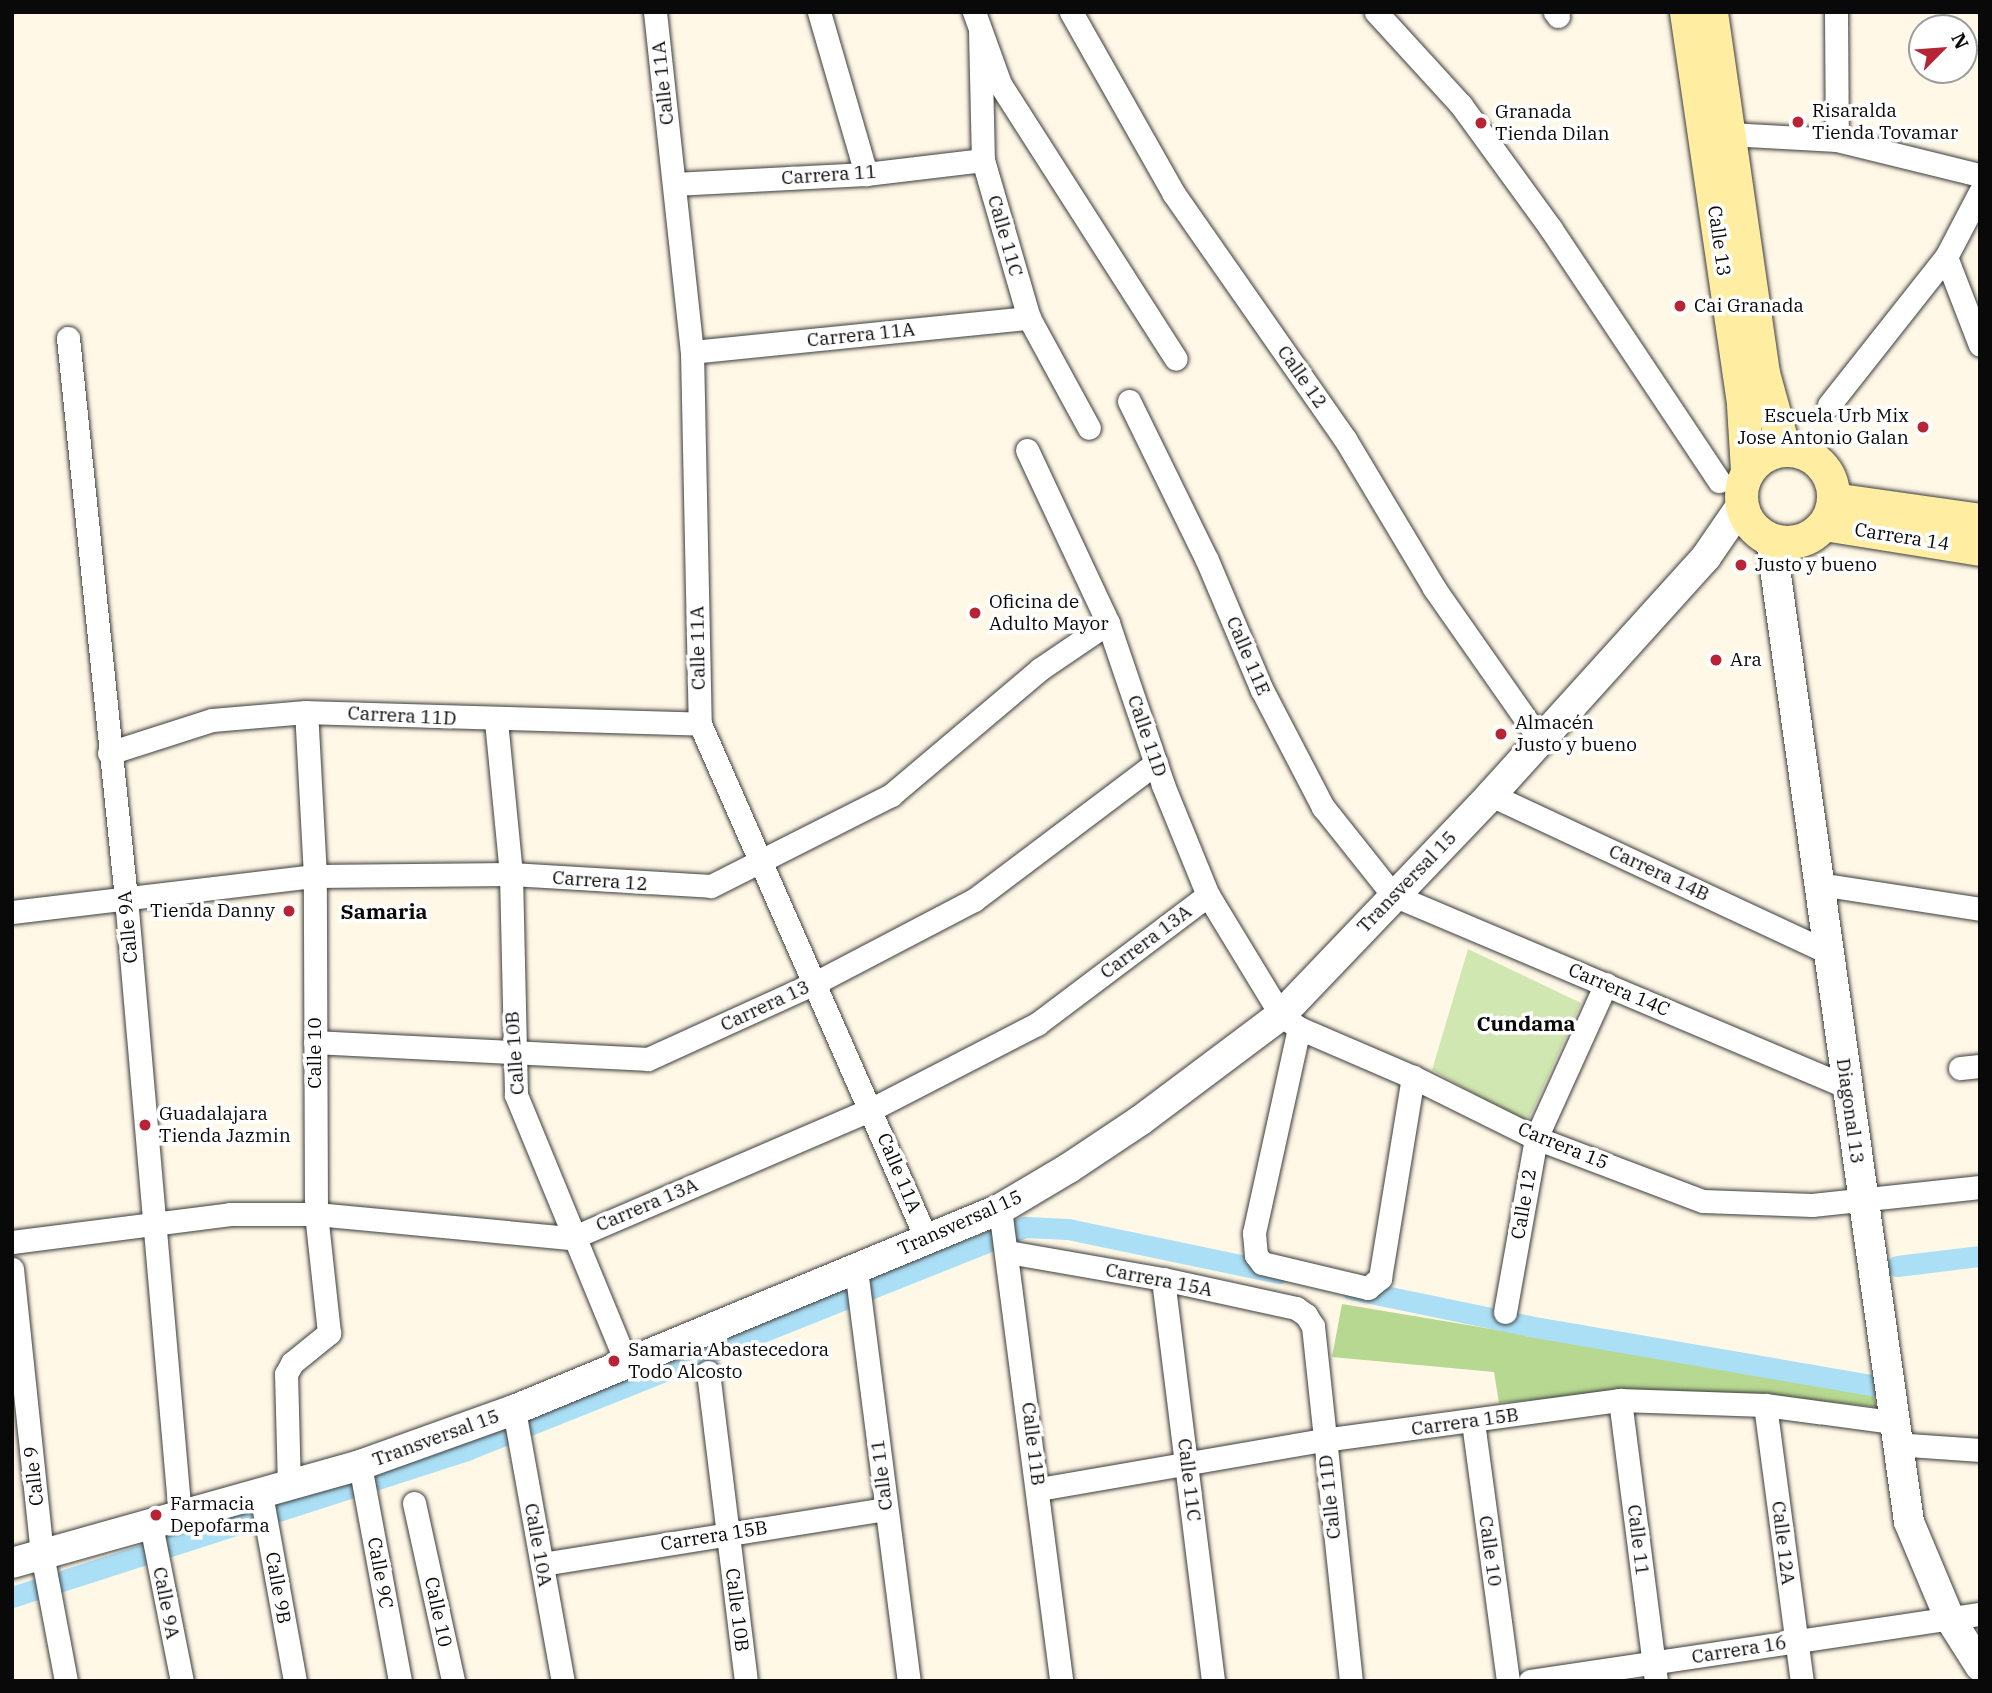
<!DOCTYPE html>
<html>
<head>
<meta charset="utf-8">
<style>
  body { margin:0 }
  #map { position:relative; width:1992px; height:1693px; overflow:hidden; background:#fff8e6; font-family:"IBM Plex Serif",serif }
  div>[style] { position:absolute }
  .green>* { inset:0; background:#d1e7b1 }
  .forest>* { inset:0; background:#b6d891 }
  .canal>* { height:21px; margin:-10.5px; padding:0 10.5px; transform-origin:10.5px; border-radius:10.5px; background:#abdff5 }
  .roads { filter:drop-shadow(0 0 2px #3c3c3c) drop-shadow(0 0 2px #3c3c3c) }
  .minor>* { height:23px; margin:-11.5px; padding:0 11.5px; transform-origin:11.5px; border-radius:11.5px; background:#fff }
  .tertiary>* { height:30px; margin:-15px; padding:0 15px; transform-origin:15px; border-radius:15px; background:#fff }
  .secondary>* { height:33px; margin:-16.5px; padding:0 16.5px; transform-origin:16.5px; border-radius:16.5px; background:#ffeea1 }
  .secondary>.ring { margin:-16.5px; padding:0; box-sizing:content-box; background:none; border:33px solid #ffeea1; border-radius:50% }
  .dots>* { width:19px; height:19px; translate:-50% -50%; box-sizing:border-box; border:4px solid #fff; border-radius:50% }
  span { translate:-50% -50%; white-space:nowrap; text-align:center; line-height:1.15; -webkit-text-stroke:7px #fff; paint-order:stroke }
  .street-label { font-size:19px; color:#090909 }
  .poi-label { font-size:19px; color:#090909 }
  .left { translate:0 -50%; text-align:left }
  .right { translate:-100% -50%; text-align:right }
  .neighbourhood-label { font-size:21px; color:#090909; font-weight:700 }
  .frame { position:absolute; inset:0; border:14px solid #090909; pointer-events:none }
  .north { position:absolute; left:1908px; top:14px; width:70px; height:70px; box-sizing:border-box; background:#fff; border:2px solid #9d9d9d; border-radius:50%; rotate:65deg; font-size:19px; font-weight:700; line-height:28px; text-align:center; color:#090909 }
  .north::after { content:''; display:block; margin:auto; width:24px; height:32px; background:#b72435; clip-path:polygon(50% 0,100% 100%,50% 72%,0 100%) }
</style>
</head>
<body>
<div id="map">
  <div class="green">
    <div style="clip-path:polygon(1468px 949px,1581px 1003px,1527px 1123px,1432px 1070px)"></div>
  </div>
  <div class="forest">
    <div style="clip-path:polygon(1342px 1304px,1873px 1393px,1876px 1407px,1768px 1395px,1616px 1392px,1499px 1403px,1494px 1372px,1332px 1357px)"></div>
  </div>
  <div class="canal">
    <div style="left:1897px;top:1266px;width:84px;rotate:-6.9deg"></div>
    <div style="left:1351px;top:1289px;width:182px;rotate:11.7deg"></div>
    <div style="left:1529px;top:1326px;width:352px;rotate:9.8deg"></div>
    <div style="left:12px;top:1597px;width:480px;rotate:-17.9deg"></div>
    <div style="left:469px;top:1449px;width:599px;rotate:-21.77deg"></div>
    <div style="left:1025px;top:1227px;width:43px;rotate:2.7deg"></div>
    <div style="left:1068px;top:1229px;width:216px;rotate:11.8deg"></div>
  </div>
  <div class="roads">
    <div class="minor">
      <div style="left:655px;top:12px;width:342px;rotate:83.8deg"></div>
      <div style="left:692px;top:352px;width:372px;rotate:88.8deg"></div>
      <div style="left:700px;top:724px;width:561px;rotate:66.27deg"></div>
      <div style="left:819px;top:12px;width:169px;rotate:73.8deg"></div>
      <div style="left:974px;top:12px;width:77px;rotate:70.1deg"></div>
      <div style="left:1000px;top:84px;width:326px;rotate:57.4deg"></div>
      <div style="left:1071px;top:12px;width:209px;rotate:60.5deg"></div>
      <div style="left:1174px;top:194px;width:299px;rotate:55.1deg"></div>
      <div style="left:1345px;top:439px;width:174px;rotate:59.1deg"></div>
      <div style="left:1434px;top:588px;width:183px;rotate:55deg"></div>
      <div style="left:1376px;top:12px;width:126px;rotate:47.6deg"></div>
      <div style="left:1461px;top:105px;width:153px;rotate:54deg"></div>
      <div style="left:1551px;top:229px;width:303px;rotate:56.3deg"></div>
      <div style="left:1555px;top:12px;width:5px;rotate:53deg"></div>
      <div style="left:1836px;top:12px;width:128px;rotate:89.6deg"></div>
      <div style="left:980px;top:30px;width:130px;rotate:88.7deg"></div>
      <div style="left:983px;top:160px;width:165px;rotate:73.8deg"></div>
      <div style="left:1029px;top:318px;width:125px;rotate:61.4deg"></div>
      <div style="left:1729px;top:134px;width:108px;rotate:3.2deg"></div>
      <div style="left:1837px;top:140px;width:147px;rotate:13.8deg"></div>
      <div style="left:674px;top:184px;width:192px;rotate:-3deg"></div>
      <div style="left:866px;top:174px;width:118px;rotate:-6.8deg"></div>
      <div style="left:1946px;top:257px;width:94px;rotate:68.9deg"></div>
      <div style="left:68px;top:338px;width:563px;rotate:84.09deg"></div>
      <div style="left:126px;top:898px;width:620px;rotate:85.01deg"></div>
      <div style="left:692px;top:352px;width:339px;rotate:-5.8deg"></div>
      <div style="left:1129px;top:401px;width:177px;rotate:63.9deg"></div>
      <div style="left:1207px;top:560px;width:141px;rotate:67.1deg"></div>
      <div style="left:1262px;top:690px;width:132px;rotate:62.5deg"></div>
      <div style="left:1323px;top:807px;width:112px;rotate:51.5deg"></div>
      <div style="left:1393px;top:895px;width:491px;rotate:22.9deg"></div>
      <div style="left:1829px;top:405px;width:189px;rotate:-51.7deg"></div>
      <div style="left:1946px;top:257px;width:73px;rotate:-62.4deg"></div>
      <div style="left:1027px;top:450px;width:191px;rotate:64.9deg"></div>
      <div style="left:1108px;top:623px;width:171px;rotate:71.2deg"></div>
      <div style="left:1163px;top:785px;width:119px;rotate:67.8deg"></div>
      <div style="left:1208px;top:895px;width:140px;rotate:58.7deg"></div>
      <div style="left:1281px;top:1015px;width:22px;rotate:36deg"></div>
      <div style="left:1299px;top:1028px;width:124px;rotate:23.3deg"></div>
      <div style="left:1413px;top:1077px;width:137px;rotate:26.4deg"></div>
      <div style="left:1536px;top:1138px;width:178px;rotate:20.7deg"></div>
      <div style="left:1703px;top:1201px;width:109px;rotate:2.1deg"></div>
      <div style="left:1812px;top:1205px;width:169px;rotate:-6.1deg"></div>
      <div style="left:496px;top:721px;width:154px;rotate:84.4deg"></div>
      <div style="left:511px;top:874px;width:221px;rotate:88.7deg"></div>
      <div style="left:516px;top:1095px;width:291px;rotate:67.6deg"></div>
      <div style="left:109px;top:753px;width:108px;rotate:-17.8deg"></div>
      <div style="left:212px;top:720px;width:94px;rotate:-4.9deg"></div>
      <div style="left:306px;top:712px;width:394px;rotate:1.7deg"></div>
      <div style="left:1491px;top:795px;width:372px;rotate:25deg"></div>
      <div style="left:1819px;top:884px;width:163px;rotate:8.8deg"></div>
      <div style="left:12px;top:912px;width:305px;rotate:-6.8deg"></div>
      <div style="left:315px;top:876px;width:196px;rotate:-0.6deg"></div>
      <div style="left:511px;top:874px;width:200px;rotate:3.4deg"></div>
      <div style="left:711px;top:886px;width:202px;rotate:-26.8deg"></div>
      <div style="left:891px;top:795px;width:195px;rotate:-40.2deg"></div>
      <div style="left:1040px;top:669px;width:82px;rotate:-34.1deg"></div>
      <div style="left:1299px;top:1028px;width:210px;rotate:102.4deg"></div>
      <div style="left:1254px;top:1233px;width:22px;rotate:85deg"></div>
      <div style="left:1256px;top:1255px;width:10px;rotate:53deg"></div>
      <div style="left:1262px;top:1263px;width:109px;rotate:13.3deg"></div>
      <div style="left:1368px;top:1288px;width:16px;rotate:-40deg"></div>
      <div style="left:1380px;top:1278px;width:204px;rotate:-80.7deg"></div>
      <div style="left:315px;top:1042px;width:333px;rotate:2.9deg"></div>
      <div style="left:648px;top:1059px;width:183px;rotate:-24.5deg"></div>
      <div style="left:815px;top:983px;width:179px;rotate:-27.6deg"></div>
      <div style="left:974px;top:900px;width:228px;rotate:-37deg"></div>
      <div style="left:1960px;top:1068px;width:20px;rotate:-6deg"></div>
      <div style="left:1000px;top:1209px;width:476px;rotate:82.6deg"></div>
      <div style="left:12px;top:1242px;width:220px;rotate:-7.3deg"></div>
      <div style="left:230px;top:1214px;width:86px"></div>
      <div style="left:316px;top:1214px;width:257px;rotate:5.4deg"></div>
      <div style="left:572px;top:1238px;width:327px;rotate:-23.3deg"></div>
      <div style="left:872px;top:1109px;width:186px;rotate:-27.3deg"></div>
      <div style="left:1037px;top:1024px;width:214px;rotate:-37deg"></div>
      <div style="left:1008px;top:1252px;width:157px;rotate:9.9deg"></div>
      <div style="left:1163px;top:1279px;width:136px;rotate:12.3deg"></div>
      <div style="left:1296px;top:1308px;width:12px;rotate:35deg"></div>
      <div style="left:1306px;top:1315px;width:13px;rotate:58deg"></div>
      <div style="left:1313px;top:1326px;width:357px;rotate:83.9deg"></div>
      <div style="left:12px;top:1269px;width:287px;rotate:84deg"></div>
      <div style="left:42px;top:1554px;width:129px;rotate:79.3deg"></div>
      <div style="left:856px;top:1269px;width:415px;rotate:82.7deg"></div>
      <div style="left:1163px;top:1279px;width:405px;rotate:82.9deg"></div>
      <div style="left:1505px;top:1312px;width:177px;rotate:-79.9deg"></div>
      <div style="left:1536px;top:1138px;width:169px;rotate:-65.6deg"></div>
      <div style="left:708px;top:1372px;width:311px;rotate:83deg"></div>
      <div style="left:1620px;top:1400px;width:283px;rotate:82.7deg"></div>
      <div style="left:1765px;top:1405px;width:278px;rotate:82.4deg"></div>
      <div style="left:514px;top:1410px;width:275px;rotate:79.8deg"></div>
      <div style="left:1473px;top:1422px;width:261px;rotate:82.3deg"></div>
      <div style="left:1895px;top:1444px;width:85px;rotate:4deg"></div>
      <div style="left:360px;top:1465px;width:220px;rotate:79.5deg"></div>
      <div style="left:289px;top:1487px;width:113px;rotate:-91.5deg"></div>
      <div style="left:286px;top:1374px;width:13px;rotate:-61deg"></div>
      <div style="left:292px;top:1363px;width:48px;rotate:-39deg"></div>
      <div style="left:329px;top:1333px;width:120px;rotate:-96.2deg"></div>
      <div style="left:316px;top:1214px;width:338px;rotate:-90.2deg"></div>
      <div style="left:315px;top:876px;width:164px;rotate:-93.1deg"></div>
      <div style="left:1039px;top:1489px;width:288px;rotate:-9.8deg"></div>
      <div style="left:1323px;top:1440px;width:300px;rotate:-7.7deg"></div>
      <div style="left:1620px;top:1400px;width:145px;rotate:2deg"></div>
      <div style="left:1765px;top:1405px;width:129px;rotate:7.6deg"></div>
      <div style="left:261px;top:1494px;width:190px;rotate:79.7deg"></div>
      <div style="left:414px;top:1503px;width:182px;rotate:77.6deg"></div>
      <div style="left:151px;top:1525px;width:159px;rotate:78.8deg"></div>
      <div style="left:542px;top:1564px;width:348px;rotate:-9.1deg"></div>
      <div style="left:1530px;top:1681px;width:455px;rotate:-8.5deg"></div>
    </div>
    <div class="tertiary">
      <div style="left:1771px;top:540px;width:992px;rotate:82deg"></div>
      <div style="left:1909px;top:1522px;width:103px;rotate:67.2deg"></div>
      <div style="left:1949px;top:1617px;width:58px;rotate:57.7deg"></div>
      <div style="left:12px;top:1563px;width:362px;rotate:-15.7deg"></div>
      <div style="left:360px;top:1465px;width:164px;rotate:-19.7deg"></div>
      <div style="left:514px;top:1410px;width:526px;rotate:-22.47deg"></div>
      <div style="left:1000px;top:1209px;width:80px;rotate:-30.7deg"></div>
      <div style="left:1069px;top:1168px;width:87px;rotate:-33.7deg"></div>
      <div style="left:1141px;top:1120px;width:175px;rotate:-36.9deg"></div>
      <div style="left:1281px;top:1015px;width:304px;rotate:-46.3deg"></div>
      <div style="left:1491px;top:795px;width:321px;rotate:-47.9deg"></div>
      <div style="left:1706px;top:557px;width:62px;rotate:-55.5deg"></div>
    </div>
    <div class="secondary">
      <div style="left:1686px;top:12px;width:397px;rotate:81.7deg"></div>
      <div style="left:1743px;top:405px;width:66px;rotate:86.5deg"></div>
      <div style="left:1711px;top:12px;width:365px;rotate:81.8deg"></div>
      <div style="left:1763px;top:373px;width:79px;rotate:74.6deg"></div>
      <div class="ring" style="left:1741px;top:450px;width:59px;height:59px"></div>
      <div style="left:1833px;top:499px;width:148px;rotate:8.1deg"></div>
      <div style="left:1824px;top:524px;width:158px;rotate:9.1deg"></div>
    </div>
  </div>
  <div class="dots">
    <div style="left:1798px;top:122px;background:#b72435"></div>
    <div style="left:1481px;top:123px;background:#b72435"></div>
    <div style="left:1680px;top:306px;background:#b72435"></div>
    <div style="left:1923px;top:427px;background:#b72435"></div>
    <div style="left:1741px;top:565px;background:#b72435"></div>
    <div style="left:975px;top:613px;background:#b72435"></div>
    <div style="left:1716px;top:660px;background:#b72435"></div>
    <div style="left:1501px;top:734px;background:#b72435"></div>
    <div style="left:289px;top:911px;background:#b72435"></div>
    <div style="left:145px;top:1125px;background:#b72435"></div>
    <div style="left:614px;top:1361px;background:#b72435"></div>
    <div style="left:156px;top:1515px;background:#b72435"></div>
  </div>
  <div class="street-label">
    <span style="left:663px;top:83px;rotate:-96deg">Calle 11A</span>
    <span style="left:829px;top:175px;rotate:-4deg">Carrera 11</span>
    <span style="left:1005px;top:236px;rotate:74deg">Calle 11C</span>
    <span style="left:1719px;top:241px;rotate:82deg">Calle 13</span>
    <span style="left:861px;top:335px;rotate:-6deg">Carrera 11A</span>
    <span style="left:1302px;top:377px;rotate:55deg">Calle 12</span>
    <span style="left:1902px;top:537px;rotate:9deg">Carrera 14</span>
    <span style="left:698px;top:648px;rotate:-91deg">Calle 11A</span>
    <span style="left:1248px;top:656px;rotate:67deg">Calle 11E</span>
    <span style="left:402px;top:716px;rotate:3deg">Carrera 11D</span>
    <span style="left:1147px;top:736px;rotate:71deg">Calle 11D</span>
    <span style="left:1659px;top:873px;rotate:25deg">Carrera 14B</span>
    <span style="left:600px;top:881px;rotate:4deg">Carrera 12</span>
    <span style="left:1407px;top:882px;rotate:-46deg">Transversal 15</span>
    <span style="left:128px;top:927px;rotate:-95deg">Calle 9A</span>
    <span style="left:1146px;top:942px;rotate:-37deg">Carrera 13A</span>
    <span style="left:1619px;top:990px;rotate:23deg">Carrera 14C</span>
    <span style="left:765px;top:1006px;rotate:-25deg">Carrera 13</span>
    <span style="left:315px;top:1053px;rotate:-90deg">Calle 10</span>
    <span style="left:515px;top:1053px;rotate:-94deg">Calle 10B</span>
    <span style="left:1850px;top:1111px;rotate:82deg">Diagonal 13</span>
    <span style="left:1563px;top:1146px;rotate:22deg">Carrera 15</span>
    <span style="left:899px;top:1173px;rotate:67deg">Calle 11A</span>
    <span style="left:1524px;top:1204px;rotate:-80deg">Calle 12</span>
    <span style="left:647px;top:1205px;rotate:-23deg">Carrera 13A</span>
    <span style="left:960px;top:1223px;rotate:-24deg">Transversal 15</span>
    <span style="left:1159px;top:1280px;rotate:11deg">Carrera 15A</span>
    <span style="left:1465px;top:1422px;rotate:-8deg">Carrera 15B</span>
    <span style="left:436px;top:1438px;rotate:-20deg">Transversal 15</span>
    <span style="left:1033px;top:1444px;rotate:83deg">Calle 11B</span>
    <span style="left:882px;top:1475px;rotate:-97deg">Calle 11</span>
    <span style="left:34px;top:1476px;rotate:-96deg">Calle 9</span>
    <span style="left:1189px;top:1480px;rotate:83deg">Calle 11C</span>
    <span style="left:1330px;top:1497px;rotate:-96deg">Calle 11D</span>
    <span style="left:714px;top:1536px;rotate:-9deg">Carrera 15B</span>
    <span style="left:1638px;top:1540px;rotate:83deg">Calle 11</span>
    <span style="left:1783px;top:1543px;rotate:83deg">Calle 12A</span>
    <span style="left:538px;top:1545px;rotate:80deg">Calle 10A</span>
    <span style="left:1490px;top:1551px;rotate:82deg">Calle 10</span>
    <span style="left:380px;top:1573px;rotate:80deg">Calle 9C</span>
    <span style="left:278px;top:1588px;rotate:80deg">Calle 9B</span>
    <span style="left:166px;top:1603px;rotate:79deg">Calle 9A</span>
    <span style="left:737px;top:1610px;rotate:83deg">Calle 10B</span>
    <span style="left:438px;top:1612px;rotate:78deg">Calle 10</span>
    <span style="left:1739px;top:1650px;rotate:-9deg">Carrera 16</span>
  </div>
  <div class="poi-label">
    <span class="left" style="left:1812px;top:122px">Risaralda<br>Tienda Tovamar</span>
    <span class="left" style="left:1495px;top:123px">Granada<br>Tienda Dilan</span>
    <span class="left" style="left:1694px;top:306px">Cai Granada</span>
    <span class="right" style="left:1909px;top:427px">Escuela Urb Mix<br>Jose Antonio Galan</span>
    <span class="left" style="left:1755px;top:565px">Justo y bueno</span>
    <span class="left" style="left:989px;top:613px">Oficina de<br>Adulto Mayor</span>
    <span class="left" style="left:1730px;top:660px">Ara</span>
    <span class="left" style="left:1515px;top:734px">Almacén<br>Justo y bueno</span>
    <span class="right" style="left:275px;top:911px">Tienda Danny</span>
    <span class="left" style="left:159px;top:1125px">Guadalajara<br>Tienda Jazmin</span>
    <span class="left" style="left:628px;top:1361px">Samaria Abastecedora<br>Todo Alcosto</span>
    <span class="left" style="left:170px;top:1515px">Farmacia<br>Depofarma</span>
  </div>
  <div class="neighbourhood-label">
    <span style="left:384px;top:911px">Samaria</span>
    <span style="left:1526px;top:1023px">Cundama</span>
  </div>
  <div class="frame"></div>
  <div class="north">N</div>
</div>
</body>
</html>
